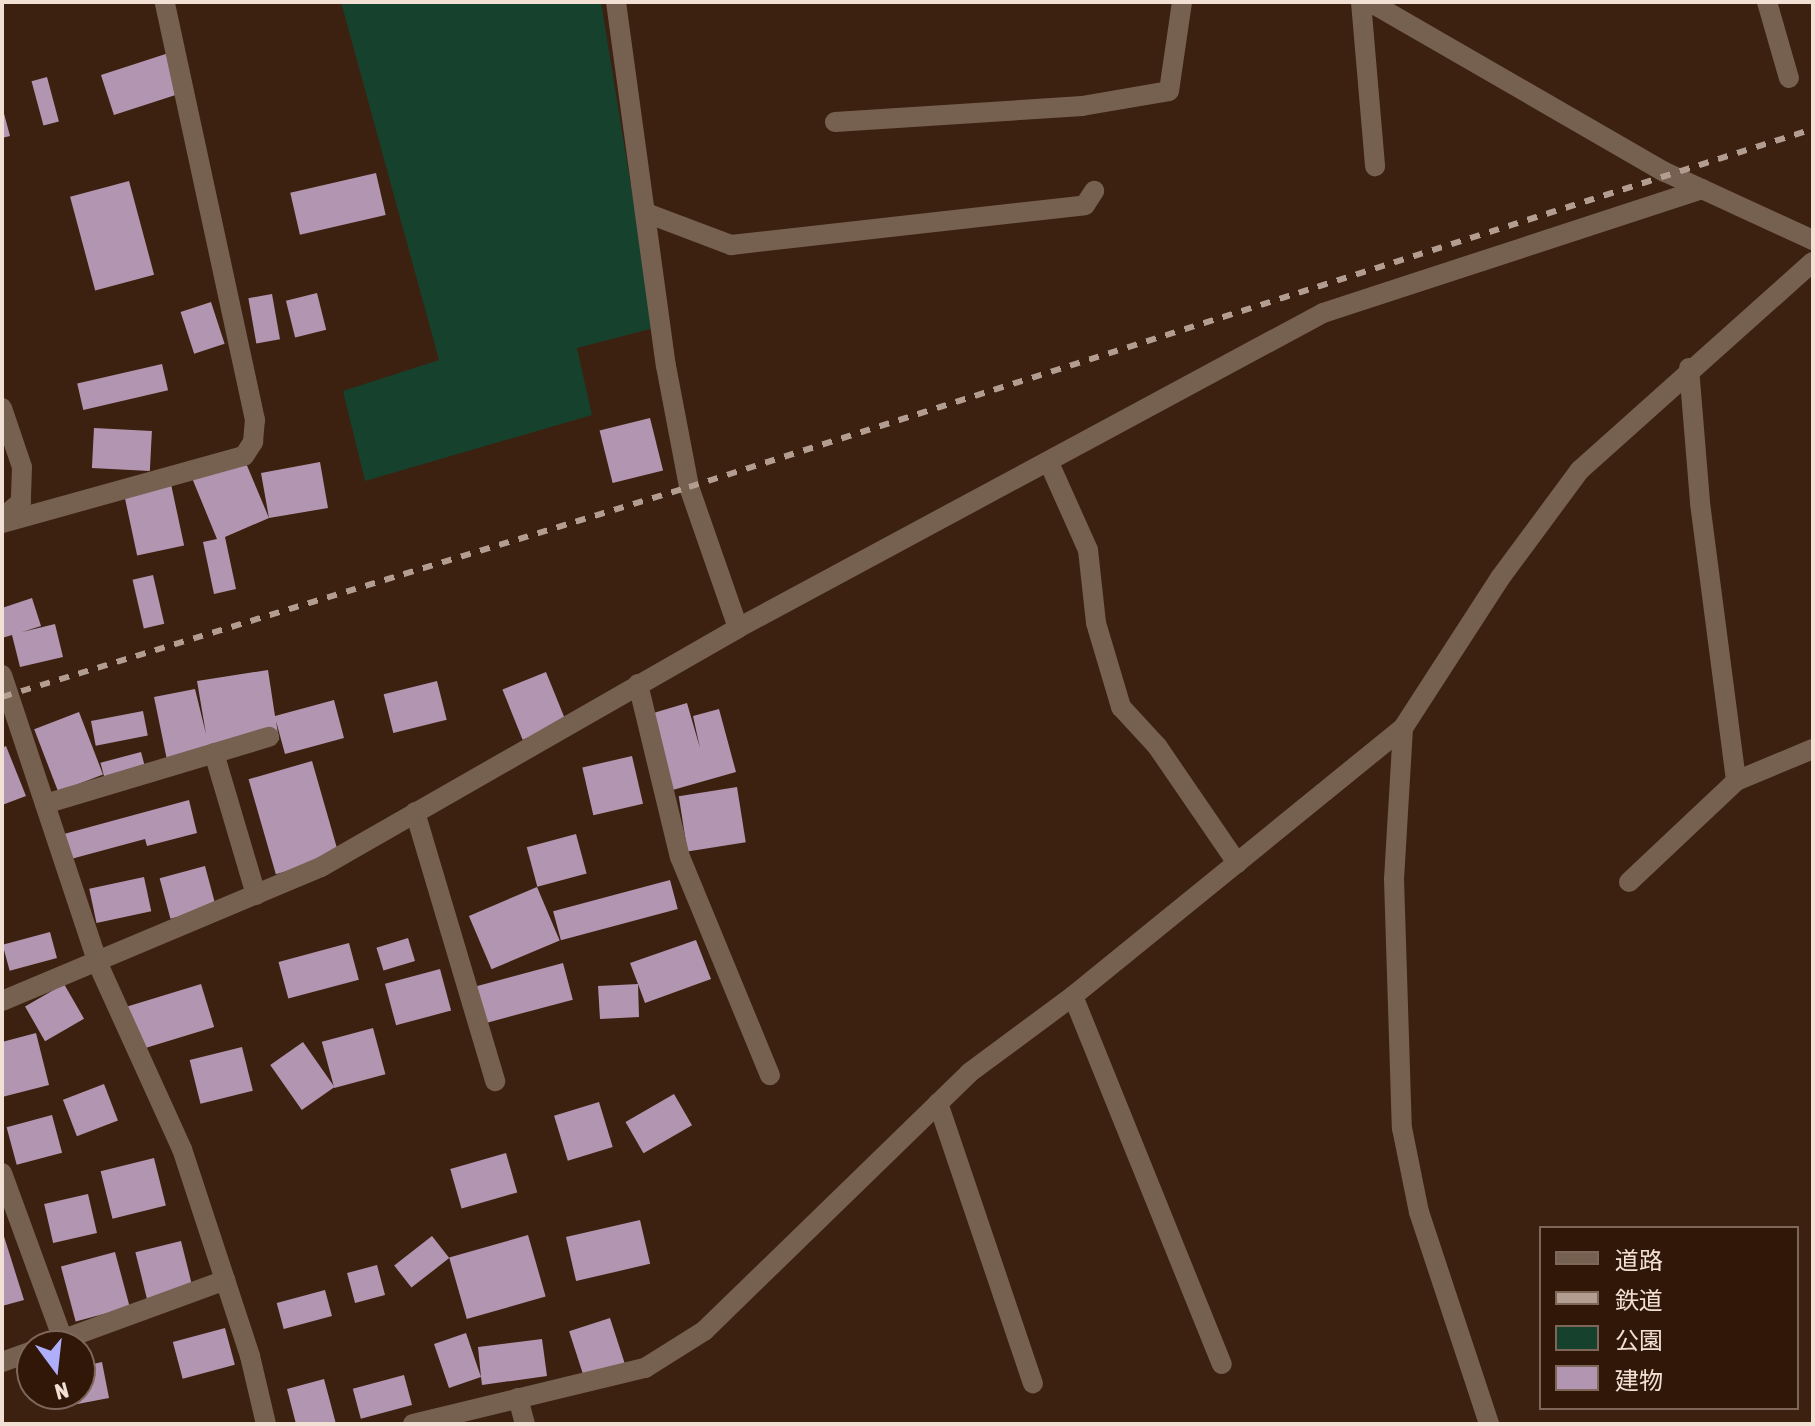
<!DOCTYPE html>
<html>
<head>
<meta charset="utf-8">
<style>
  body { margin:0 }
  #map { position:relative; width:1815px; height:1426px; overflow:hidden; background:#3c2110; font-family:"Asap Condensed","Noto Sans JP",sans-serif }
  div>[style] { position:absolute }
  .green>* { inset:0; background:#16412d }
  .building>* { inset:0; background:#b296b1; transform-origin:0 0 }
  .minor>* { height:20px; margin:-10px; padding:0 10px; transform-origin:10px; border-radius:10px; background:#766151 }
  .rail>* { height:6px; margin-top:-3px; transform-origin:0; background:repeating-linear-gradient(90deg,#b29d90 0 10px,transparent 0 20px) }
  span { translate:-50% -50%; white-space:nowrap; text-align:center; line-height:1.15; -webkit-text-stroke:8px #311707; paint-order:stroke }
  .frame { position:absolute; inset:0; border:4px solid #f2e0d5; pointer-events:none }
  .legend { position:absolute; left:1539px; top:1226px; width:260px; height:184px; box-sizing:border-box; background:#311707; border:2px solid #7e6759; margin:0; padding:10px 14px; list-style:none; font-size:24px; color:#f2e0d5 }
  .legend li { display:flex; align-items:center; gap:16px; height:40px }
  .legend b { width:40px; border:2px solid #7e6759 }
  .north { position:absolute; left:16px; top:1330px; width:80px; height:80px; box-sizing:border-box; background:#311707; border:2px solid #7e6759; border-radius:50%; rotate:165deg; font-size:22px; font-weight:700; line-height:32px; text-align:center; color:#f2e0d5 }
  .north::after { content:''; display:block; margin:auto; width:28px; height:36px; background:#afaefa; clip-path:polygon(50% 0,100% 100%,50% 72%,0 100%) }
</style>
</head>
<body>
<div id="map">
  <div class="green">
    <div style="clip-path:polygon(341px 2px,601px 2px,654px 328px,577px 348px,592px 415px,365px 481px,343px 391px,439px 360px)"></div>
  </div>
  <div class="building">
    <div style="left:178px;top:50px;width:42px;height:81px;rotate:72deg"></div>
    <div style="left:47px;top:77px;width:46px;height:16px;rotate:75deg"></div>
    <div style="clip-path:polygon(2px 106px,10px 136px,2px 138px)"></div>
    <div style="left:376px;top:173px;width:43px;height:88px;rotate:77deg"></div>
    <div style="left:129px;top:181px;width:97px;height:61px;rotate:75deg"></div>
    <div style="left:317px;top:293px;width:38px;height:32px;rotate:76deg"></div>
    <div style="left:272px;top:294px;width:46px;height:24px;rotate:80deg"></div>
    <div style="left:211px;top:302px;width:44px;height:32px;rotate:72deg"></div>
    <div style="left:162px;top:364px;width:27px;height:87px;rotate:77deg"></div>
    <div style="left:650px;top:418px;width:54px;height:52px;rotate:76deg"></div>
    <div style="left:94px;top:428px;width:58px;height:40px;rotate:3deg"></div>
    <div style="clip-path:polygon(243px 456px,269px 518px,261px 473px,320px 462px,328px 508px,269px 518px,225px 537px,236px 589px,214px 594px,203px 542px,217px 539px,192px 478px)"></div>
    <div style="left:171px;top:484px;width:63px;height:48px;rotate:78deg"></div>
    <div style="left:153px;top:575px;width:50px;height:21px;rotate:77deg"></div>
    <div style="clip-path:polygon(32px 598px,41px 626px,22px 632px,55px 624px,63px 657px,20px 667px,12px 635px,2px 638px,2px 608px)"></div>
    <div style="clip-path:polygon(268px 670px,275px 716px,334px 700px,344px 738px,285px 754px,276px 721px,279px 740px,167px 760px,154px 697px,195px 689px,206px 734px,197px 681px)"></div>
    <div style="left:546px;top:672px;width:54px;height:47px;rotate:68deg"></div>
    <div style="left:437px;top:681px;width:40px;height:55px;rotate:76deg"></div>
    <div style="clip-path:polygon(687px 703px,700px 748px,693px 716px,719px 709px,736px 772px,662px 793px,640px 717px)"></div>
    <div style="left:143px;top:711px;width:25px;height:53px;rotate:79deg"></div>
    <div style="left:79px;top:712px;width:67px;height:48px;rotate:69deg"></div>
    <div style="clip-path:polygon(6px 746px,26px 796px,2px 805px,2px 748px)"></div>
    <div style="left:141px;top:752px;width:27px;height:42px;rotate:75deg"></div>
    <div style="left:632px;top:756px;width:49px;height:51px;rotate:77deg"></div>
    <div style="left:312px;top:761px;width:99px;height:66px;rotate:74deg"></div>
    <div style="left:737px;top:787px;width:56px;height:59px;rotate:81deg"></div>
    <div style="clip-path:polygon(189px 800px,197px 833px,147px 846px,145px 839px,71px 859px,64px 834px)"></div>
    <div style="left:576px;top:834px;width:41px;height:51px;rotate:75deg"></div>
    <div style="left:205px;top:866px;width:42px;height:47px;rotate:75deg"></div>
    <div style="left:144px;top:877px;width:35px;height:56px;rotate:78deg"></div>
    <div style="left:670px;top:880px;width:30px;height:121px;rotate:75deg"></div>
    <div style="left:537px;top:887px;width:58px;height:74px;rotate:67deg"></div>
    <div style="left:50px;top:932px;width:27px;height:49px;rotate:75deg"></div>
    <div style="left:408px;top:938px;width:24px;height:33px;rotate:73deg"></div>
    <div style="clip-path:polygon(696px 940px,711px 979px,645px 1003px,638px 984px,639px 1017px,600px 1019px,598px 986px,638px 984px,630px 963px)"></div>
    <div style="left:349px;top:943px;width:38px;height:73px;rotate:75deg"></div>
    <div style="left:563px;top:963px;width:38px;height:107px;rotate:75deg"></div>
    <div style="left:440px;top:969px;width:43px;height:57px;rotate:75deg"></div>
    <div style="left:64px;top:984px;width:40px;height:45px;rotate:60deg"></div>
    <div style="left:201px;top:984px;width:45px;height:77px;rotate:73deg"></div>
    <div style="left:373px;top:1028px;width:48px;height:53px;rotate:75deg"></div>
    <div style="clip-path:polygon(36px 1033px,49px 1085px,2px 1097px,2px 1042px)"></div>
    <div style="left:303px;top:1042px;width:55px;height:40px;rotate:55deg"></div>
    <div style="left:242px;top:1047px;width:45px;height:54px;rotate:76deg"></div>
    <div style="left:104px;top:1084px;width:39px;height:44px;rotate:69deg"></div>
    <div style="left:674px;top:1094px;width:36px;height:56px;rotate:60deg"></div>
    <div style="left:599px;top:1102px;width:47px;height:47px;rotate:73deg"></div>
    <div style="left:52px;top:1115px;width:39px;height:47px;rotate:75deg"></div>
    <div style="left:506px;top:1153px;width:41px;height:58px;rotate:74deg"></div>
    <div style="left:154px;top:1158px;width:49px;height:55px;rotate:76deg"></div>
    <div style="left:88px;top:1194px;width:40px;height:45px;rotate:77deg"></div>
    <div style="left:640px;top:1220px;width:45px;height:76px;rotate:77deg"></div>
    <div style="clip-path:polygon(2px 1230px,24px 1300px,2px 1306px)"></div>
    <div style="left:528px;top:1235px;width:64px;height:82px;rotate:74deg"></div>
    <div style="left:432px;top:1236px;width:28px;height:48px;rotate:52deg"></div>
    <div style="left:181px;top:1241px;width:53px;height:47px;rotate:76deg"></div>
    <div style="left:115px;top:1252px;width:57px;height:56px;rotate:75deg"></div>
    <div style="left:377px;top:1265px;width:31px;height:31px;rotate:75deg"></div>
    <div style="left:325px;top:1290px;width:27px;height:50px;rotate:75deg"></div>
    <div style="left:610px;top:1318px;width:48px;height:43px;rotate:72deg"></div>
    <div style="left:225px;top:1328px;width:38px;height:54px;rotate:75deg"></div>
    <div style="clip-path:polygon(466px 1333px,481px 1377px,478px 1347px,542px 1339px,547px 1376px,482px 1385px,481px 1377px,449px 1388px,434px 1344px)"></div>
    <div style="clip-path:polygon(102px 1362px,109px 1398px,67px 1406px,65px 1394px,80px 1394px,80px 1367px)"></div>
    <div style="left:404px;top:1375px;width:31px;height:53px;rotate:75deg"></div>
    <div style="clip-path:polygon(324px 1379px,336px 1424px,296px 1424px,287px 1389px)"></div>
  </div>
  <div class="minor">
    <div style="left:616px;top:2px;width:367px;rotate:82.2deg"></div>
    <div style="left:666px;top:366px;width:123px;rotate:79.2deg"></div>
    <div style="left:689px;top:487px;width:149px;rotate:70.8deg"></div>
    <div style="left:1361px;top:2px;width:165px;rotate:85.1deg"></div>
    <div style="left:1370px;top:2px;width:340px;rotate:30deg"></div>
    <div style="left:1665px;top:172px;width:163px;rotate:24.7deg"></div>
    <div style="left:1767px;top:2px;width:79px;rotate:73.9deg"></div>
    <div style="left:835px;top:122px;width:248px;rotate:-3.7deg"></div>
    <div style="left:1082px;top:106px;width:88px;rotate:-9.8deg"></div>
    <div style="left:1169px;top:91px;width:90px;rotate:-81.7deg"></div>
    <div style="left:649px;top:214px;width:88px;rotate:20.7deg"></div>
    <div style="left:731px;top:245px;width:356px;rotate:-6.4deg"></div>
    <div style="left:1085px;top:205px;width:17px;rotate:-57deg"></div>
    <div style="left:1689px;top:368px;width:135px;rotate:85.3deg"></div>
    <div style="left:1700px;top:503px;width:280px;rotate:82.6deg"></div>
    <div style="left:2px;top:408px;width:62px;rotate:71.3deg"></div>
    <div style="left:22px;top:467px;width:35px;rotate:92deg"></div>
    <div style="left:21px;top:502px;width:25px;rotate:140deg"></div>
    <div style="left:1050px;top:465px;width:93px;rotate:65.9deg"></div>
    <div style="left:1088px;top:550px;width:73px;rotate:83.7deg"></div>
    <div style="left:1096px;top:623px;width:88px;rotate:73.4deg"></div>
    <div style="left:1121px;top:707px;width:53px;rotate:47.3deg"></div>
    <div style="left:1157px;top:746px;width:142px;rotate:55.6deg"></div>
    <div style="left:2px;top:523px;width:251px;rotate:-15.5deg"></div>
    <div style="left:244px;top:456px;width:17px;rotate:-57deg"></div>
    <div style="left:253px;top:442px;width:22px;rotate:-85deg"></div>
    <div style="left:255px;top:420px;width:428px;rotate:-102.2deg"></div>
    <div style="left:2px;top:675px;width:305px;rotate:71.6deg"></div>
    <div style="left:98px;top:964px;width:203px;rotate:65.6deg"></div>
    <div style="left:182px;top:1149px;width:218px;rotate:71.8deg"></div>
    <div style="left:250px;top:1356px;width:70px;rotate:76.8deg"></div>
    <div style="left:638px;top:684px;width:178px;rotate:76.4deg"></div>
    <div style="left:680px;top:857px;width:236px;rotate:67.6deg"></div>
    <div style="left:1403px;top:728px;width:151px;rotate:93.4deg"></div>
    <div style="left:1394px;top:879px;width:249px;rotate:88.2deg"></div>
    <div style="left:1402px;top:1128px;width:86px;rotate:78.6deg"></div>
    <div style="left:1419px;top:1212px;width:223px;rotate:71.7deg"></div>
    <div style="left:214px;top:753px;width:148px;rotate:73.5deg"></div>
    <div style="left:45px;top:804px;width:234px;rotate:-16.7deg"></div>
    <div style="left:415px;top:812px;width:281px;rotate:73.4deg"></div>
    <div style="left:1629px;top:882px;width:147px;rotate:-43.3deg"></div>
    <div style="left:1736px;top:781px;width:83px;rotate:-22.6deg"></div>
    <div style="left:1073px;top:996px;width:397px;rotate:68deg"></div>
    <div style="left:2px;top:1001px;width:346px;rotate:-22.8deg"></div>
    <div style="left:321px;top:867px;width:481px;rotate:-29.8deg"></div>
    <div style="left:738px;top:628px;width:664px;rotate:-28.3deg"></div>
    <div style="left:1323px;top:313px;width:399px;rotate:-18.1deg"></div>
    <div style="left:938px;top:1103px;width:296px;rotate:71.3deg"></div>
    <div style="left:2px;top:1173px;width:178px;rotate:69.9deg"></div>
    <div style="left:45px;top:1346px;width:192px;rotate:-20.1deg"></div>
    <div style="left:2px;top:1362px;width:32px;rotate:-20deg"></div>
    <div style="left:518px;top:1398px;width:27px;rotate:75deg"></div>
    <div style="left:413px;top:1424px;width:239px;rotate:-13.6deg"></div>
    <div style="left:645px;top:1368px;width:70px;rotate:-32.1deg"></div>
    <div style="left:704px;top:1331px;width:370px;rotate:-44.2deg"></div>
    <div style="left:969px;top:1073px;width:129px;rotate:-36.5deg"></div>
    <div style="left:1073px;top:996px;width:425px;rotate:-39.1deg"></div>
    <div style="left:1403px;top:728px;width:179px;rotate:-57.1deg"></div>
    <div style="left:1500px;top:578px;width:134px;rotate:-53.5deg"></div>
    <div style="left:1580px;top:470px;width:312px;rotate:-41.8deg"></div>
  </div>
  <div class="rail">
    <div style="left:2px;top:697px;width:718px;rotate:-17deg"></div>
    <div style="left:689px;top:487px;width:1180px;rotate:-17.67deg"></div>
  </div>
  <div class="frame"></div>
  <ul class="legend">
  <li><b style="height:10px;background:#766151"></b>道路</li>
  <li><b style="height:10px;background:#b29d90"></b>鉄道</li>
  <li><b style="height:22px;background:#16412d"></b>公園</li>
  <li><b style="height:22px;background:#b296b1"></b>建物</li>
  </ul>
  <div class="north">N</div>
</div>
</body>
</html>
